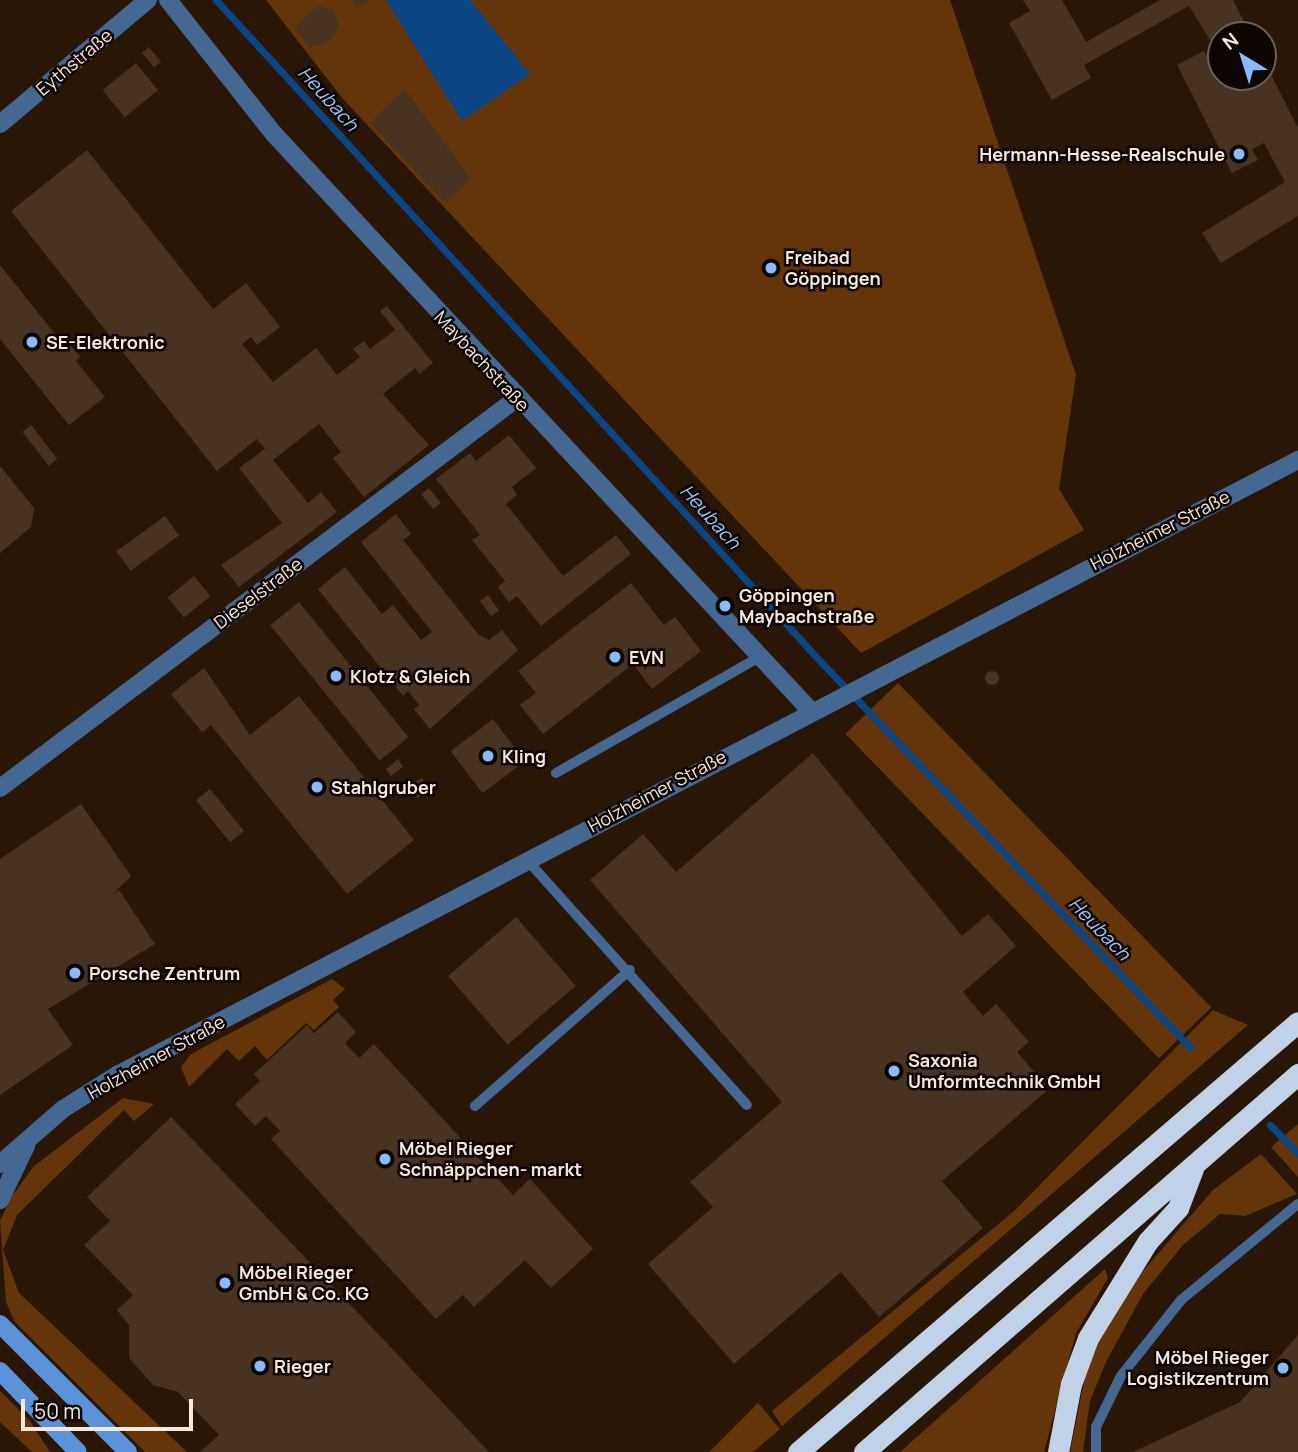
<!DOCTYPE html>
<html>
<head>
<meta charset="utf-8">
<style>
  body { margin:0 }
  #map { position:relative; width:1298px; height:1452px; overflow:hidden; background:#2a1606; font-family:Manrope,sans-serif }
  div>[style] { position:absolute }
  .green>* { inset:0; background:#64350a; transform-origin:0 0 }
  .water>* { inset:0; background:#0b4583 }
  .stream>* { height:7px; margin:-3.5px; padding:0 3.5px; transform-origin:3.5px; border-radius:3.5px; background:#0b4583 }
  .building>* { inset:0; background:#483222; transform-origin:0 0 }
  .round { border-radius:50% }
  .lane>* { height:10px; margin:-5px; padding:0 5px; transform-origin:5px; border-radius:5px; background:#456893 }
  .street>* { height:18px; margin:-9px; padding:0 9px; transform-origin:9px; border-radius:9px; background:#456893 }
  .secondary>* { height:18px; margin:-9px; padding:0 9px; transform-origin:9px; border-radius:9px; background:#5b93da }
  .highway>* { height:21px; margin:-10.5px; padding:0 10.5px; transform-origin:10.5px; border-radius:10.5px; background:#c1d2e8 }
  .dots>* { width:19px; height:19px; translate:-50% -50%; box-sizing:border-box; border:4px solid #0c0501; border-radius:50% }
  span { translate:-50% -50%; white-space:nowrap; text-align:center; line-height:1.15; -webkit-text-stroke:5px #0c0501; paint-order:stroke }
  .street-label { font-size:18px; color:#f7e8de }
  .poi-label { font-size:18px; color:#f7e8de; font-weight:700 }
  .right { translate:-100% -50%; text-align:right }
  .left { translate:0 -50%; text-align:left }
  .water-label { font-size:19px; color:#9dc7fe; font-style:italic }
  .north { position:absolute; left:1207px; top:21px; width:70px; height:70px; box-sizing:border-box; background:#0c0501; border:2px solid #6a6059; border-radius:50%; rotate:322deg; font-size:19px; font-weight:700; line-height:28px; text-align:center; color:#f7e8de }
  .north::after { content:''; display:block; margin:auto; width:24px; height:32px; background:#88bbfc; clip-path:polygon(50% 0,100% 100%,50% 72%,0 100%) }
  .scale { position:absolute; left:21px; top:1399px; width:172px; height:32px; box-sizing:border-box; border:4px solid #f7e8de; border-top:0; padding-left:9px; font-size:21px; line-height:24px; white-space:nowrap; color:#f7e8de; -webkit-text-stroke:5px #0c0501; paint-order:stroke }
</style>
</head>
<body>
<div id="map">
  <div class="green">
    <div style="clip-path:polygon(266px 0,950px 0,1076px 375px,1059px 489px,1084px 530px,861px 653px,343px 99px)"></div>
    <div style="left:898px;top:683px;width:451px;height:73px;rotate:46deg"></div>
    <div style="clip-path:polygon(332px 979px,345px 989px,333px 1000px,339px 1007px,314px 1030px,306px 1023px,267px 1060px,255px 1046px,239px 1061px,227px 1049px,189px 1087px,181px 1067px,191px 1054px)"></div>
    <div style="clip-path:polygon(1213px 1010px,1248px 1025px,782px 1426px,772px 1411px,1013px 1212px)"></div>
    <div style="clip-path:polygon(123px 1098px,154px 1104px,134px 1121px,124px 1110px,17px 1215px,3px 1250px,19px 1293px,187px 1452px,145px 1452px,14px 1321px,6px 1302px,0 1221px,10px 1199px,33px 1167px)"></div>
    <div style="clip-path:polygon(1298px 1124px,1298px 1177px,1271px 1147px)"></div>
    <div style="clip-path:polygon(1261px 1154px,1297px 1194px,1245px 1216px,1220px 1214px,1183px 1245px,1143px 1294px,1106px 1362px,1090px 1401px,1083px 1452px,1070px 1452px,1087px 1366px,1118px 1300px,1213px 1190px)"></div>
    <div style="clip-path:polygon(1105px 1269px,1108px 1278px,1076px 1333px,1044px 1452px,900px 1452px)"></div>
    <div style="clip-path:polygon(0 1391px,29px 1420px,50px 1452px,32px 1452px,0 1422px)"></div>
    <div style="clip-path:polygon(758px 1403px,780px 1429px,753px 1452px,709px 1452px)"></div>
  </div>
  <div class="water">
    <div style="clip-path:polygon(386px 0,470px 0,530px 74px,462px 121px)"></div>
  </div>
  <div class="stream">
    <div style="left:216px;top:0;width:895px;rotate:47.58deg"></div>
    <div style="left:820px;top:661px;width:535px;rotate:46.21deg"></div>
    <div style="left:1270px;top:1125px;width:40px;rotate:45deg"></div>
  </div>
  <div class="building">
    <div style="clip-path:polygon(352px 0,368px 0,357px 8px)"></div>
    <div style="clip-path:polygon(1023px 0,1062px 0,1086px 42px,1160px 0,1233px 0,1251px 35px,1221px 35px,1221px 58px,1189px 6px,1084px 65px,1091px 78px,1052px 100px,1009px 23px,1030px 11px)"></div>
    <div style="clip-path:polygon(317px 6px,333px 10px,339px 26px,330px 40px,310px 48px,295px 27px)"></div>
    <div style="left:149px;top:47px;width:19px;height:9px;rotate:51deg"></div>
    <div style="clip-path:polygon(1204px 51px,1211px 63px,1221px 58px,1221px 77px,1263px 77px,1263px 59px,1298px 128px,1298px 216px,1221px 263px,1202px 233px,1285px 182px,1264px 143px,1252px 149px,1258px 160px,1232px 173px,1177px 65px)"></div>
    <div style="left:136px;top:63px;width:35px;height:43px;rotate:51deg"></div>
    <div style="clip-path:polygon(405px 89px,471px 179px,446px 203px,370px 123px)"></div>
    <div style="clip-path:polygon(87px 150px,213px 309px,246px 283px,280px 327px,257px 345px,251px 337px,242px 344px,273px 382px,316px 348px,337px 375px,360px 357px,353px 349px,364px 341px,370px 349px,395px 330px,380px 311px,387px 306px,433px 363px,419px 374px,415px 368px,383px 394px,429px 445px,364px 497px,333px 458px,341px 452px,319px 424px,273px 460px,308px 503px,321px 492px,337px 512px,239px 587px,221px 565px,282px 523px,239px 468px,265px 449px,257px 439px,217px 471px,11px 211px)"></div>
    <div style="clip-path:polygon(0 265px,67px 349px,71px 346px,80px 357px,76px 361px,105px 397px,69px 425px,0 339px)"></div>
    <div style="left:31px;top:425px;width:43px;height:11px;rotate:52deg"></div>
    <div style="clip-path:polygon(509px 435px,536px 468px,512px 487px,517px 495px,506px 504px,563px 576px,616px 535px,631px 554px,541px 626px,517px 596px,509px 602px,498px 587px,505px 581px,472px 540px,480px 535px,436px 479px,470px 453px,476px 461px)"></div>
    <div style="clip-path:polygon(0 466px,34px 508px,31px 527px,0 553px)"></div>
    <div style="left:429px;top:488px;width:19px;height:10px;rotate:51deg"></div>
    <div style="clip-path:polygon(396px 514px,411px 534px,403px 540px,478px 634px,489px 640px,502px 630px,518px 650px,430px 729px,414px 709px,419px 705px,408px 691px,403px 696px,318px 589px,345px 567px,382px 614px,393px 605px,421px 640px,432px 632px,361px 542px)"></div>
    <div style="left:165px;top:516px;width:24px;height:60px;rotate:54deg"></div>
    <div style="left:194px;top:576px;width:26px;height:34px;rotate:51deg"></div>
    <div style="clip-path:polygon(631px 583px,664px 625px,675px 617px,701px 651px,652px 689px,633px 664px,543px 734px,520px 705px,536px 693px,518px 671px)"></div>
    <div style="left:488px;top:595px;width:19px;height:10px;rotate:54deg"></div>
    <div style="left:299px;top:602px;width:174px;height:37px;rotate:51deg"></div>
    <div style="clip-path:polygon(204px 668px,250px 735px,299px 696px,414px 840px,347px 894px,211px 725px,202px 732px,171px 694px)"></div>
    <div class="round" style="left:985px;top:671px;width:14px;height:14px"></div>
    <div style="left:493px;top:719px;width:53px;height:53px;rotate:53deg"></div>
    <div style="clip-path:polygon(813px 753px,962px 936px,988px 914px,1016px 946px,963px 992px,983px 1016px,996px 1004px,1029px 1042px,1017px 1052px,1049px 1089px,942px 1181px,983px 1228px,879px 1317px,841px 1272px,734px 1364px,648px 1264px,713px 1207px,690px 1182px,782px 1102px,590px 880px,643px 834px,676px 872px)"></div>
    <div style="clip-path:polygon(398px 759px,403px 767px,391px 776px,386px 769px)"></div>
    <div style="left:422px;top:778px;width:14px;height:15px;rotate:56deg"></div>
    <div style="left:210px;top:789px;width:54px;height:18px;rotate:51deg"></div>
    <div style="clip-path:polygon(81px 804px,131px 876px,112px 895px,119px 890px,155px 944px,48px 1009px,73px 1045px,0 1095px,0 859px)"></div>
    <div style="left:516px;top:917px;width:91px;height:90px;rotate:49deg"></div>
    <div style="clip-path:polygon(338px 1012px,356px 1032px,345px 1043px,359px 1058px,374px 1044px,513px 1195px,530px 1179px,593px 1249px,551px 1288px,525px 1260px,474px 1307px,463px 1295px,436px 1319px,271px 1139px,280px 1131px,266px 1116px,255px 1126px,235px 1104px,260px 1081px,254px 1074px,307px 1025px,314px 1033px)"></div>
    <div style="clip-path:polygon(171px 1117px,383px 1339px,489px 1452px,200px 1452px,219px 1435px,178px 1392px,153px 1385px,129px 1358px,129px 1325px,117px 1310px,133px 1295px,84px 1245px,110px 1221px,87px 1197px)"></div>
    <div style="clip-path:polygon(1298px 1335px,1298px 1452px,1133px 1452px,1240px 1402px)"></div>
  </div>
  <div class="lane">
    <div style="left:556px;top:773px;width:234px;rotate:-29.7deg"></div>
    <div style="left:527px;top:860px;width:329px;rotate:48.1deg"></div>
    <div style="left:475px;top:1106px;width:206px;rotate:-41.3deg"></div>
    <div style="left:1096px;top:1452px;width:25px;rotate:-90deg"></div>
    <div style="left:1096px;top:1427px;width:57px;rotate:-63.9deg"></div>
    <div style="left:1121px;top:1376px;width:97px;rotate:-51.7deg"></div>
    <div style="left:1181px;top:1300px;width:151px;rotate:-39.4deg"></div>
  </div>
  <div class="street">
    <div style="left:168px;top:0;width:171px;rotate:51.7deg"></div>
    <div style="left:274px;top:134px;width:787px;rotate:47.06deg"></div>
    <div style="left:0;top:124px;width:193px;rotate:-40deg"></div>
    <div style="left:0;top:788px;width:646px;rotate:-37.01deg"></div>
    <div style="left:0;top:1164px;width:84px;rotate:-41.1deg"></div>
    <div style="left:63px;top:1109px;width:64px;rotate:-32.2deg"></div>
    <div style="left:117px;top:1075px;width:1332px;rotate:-27.51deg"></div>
    <div style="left:0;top:1200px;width:60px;rotate:-64.3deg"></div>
  </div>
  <div class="secondary">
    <div style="left:0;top:1324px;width:181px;rotate:45deg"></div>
    <div style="left:0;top:1371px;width:112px;rotate:46.1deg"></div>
  </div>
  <div class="highway">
    <div style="left:798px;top:1452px;width:659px;rotate:-40.7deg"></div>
    <div style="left:864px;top:1452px;width:576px;rotate:-41.05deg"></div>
    <div style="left:1058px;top:1452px;width:69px;rotate:-79.2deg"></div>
    <div style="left:1071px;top:1384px;width:49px;rotate:-69.7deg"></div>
    <div style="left:1088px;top:1338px;width:114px;rotate:-58.3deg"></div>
    <div style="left:1148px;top:1241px;width:45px;rotate:-47.7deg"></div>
    <div style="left:1178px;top:1208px;width:42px;rotate:-69deg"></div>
  </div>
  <div class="dots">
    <div style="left:1239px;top:154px;background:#88bbfc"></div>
    <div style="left:771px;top:268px;background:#88bbfc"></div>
    <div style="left:32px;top:342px;background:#88bbfc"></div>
    <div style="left:725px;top:606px;background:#88bbfc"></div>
    <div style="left:615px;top:657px;background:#88bbfc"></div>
    <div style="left:336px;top:676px;background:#88bbfc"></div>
    <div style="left:488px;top:756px;background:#88bbfc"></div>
    <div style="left:317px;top:787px;background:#88bbfc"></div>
    <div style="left:75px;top:973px;background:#88bbfc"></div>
    <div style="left:894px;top:1071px;background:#88bbfc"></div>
    <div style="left:385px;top:1159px;background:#88bbfc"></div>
    <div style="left:225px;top:1283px;background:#88bbfc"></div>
    <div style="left:260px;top:1366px;background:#88bbfc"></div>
    <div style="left:1283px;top:1368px;background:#88bbfc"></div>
  </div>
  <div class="street-label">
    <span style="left:74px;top:62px;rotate:-40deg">Eythstraße</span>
    <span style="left:482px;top:361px;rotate:47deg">Maybachstraße</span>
    <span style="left:1160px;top:530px;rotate:-27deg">Holzheimer Straße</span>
    <span style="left:258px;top:593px;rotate:-37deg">Dieselstraße</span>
    <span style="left:657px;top:791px;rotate:-28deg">Holzheimer Straße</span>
    <span style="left:156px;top:1057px;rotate:-29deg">Holzheimer Straße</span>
  </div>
  <div class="poi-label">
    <span class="right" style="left:1225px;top:154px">Hermann-Hesse-Realschule</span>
    <span class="left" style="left:785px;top:268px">Freibad<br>Göppingen</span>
    <span class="left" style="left:46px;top:342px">SE-Elektronic</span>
    <span class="left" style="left:739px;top:606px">Göppingen<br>Maybachstraße</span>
    <span class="left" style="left:629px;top:657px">EVN</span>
    <span class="left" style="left:350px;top:676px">Klotz &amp; Gleich</span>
    <span class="left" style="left:502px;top:756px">Kling</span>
    <span class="left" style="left:331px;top:787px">Stahlgruber</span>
    <span class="left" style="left:89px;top:973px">Porsche Zentrum</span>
    <span class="left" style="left:908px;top:1071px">Saxonia<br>Umformtechnik GmbH</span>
    <span class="left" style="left:399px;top:1159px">Möbel Rieger<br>Schnäppchen- markt</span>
    <span class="left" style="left:239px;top:1283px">Möbel Rieger<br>GmbH &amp; Co. KG</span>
    <span class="right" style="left:1269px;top:1368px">Möbel Rieger<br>Logistikzentrum</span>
    <span class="left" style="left:274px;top:1366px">Rieger</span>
  </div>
  <div class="water-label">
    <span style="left:328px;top:99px;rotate:48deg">Heubach</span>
    <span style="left:710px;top:517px;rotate:48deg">Heubach</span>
    <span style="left:1099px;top:929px;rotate:46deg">Heubach</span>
  </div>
  <div class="north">N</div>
  <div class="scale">50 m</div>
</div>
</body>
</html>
